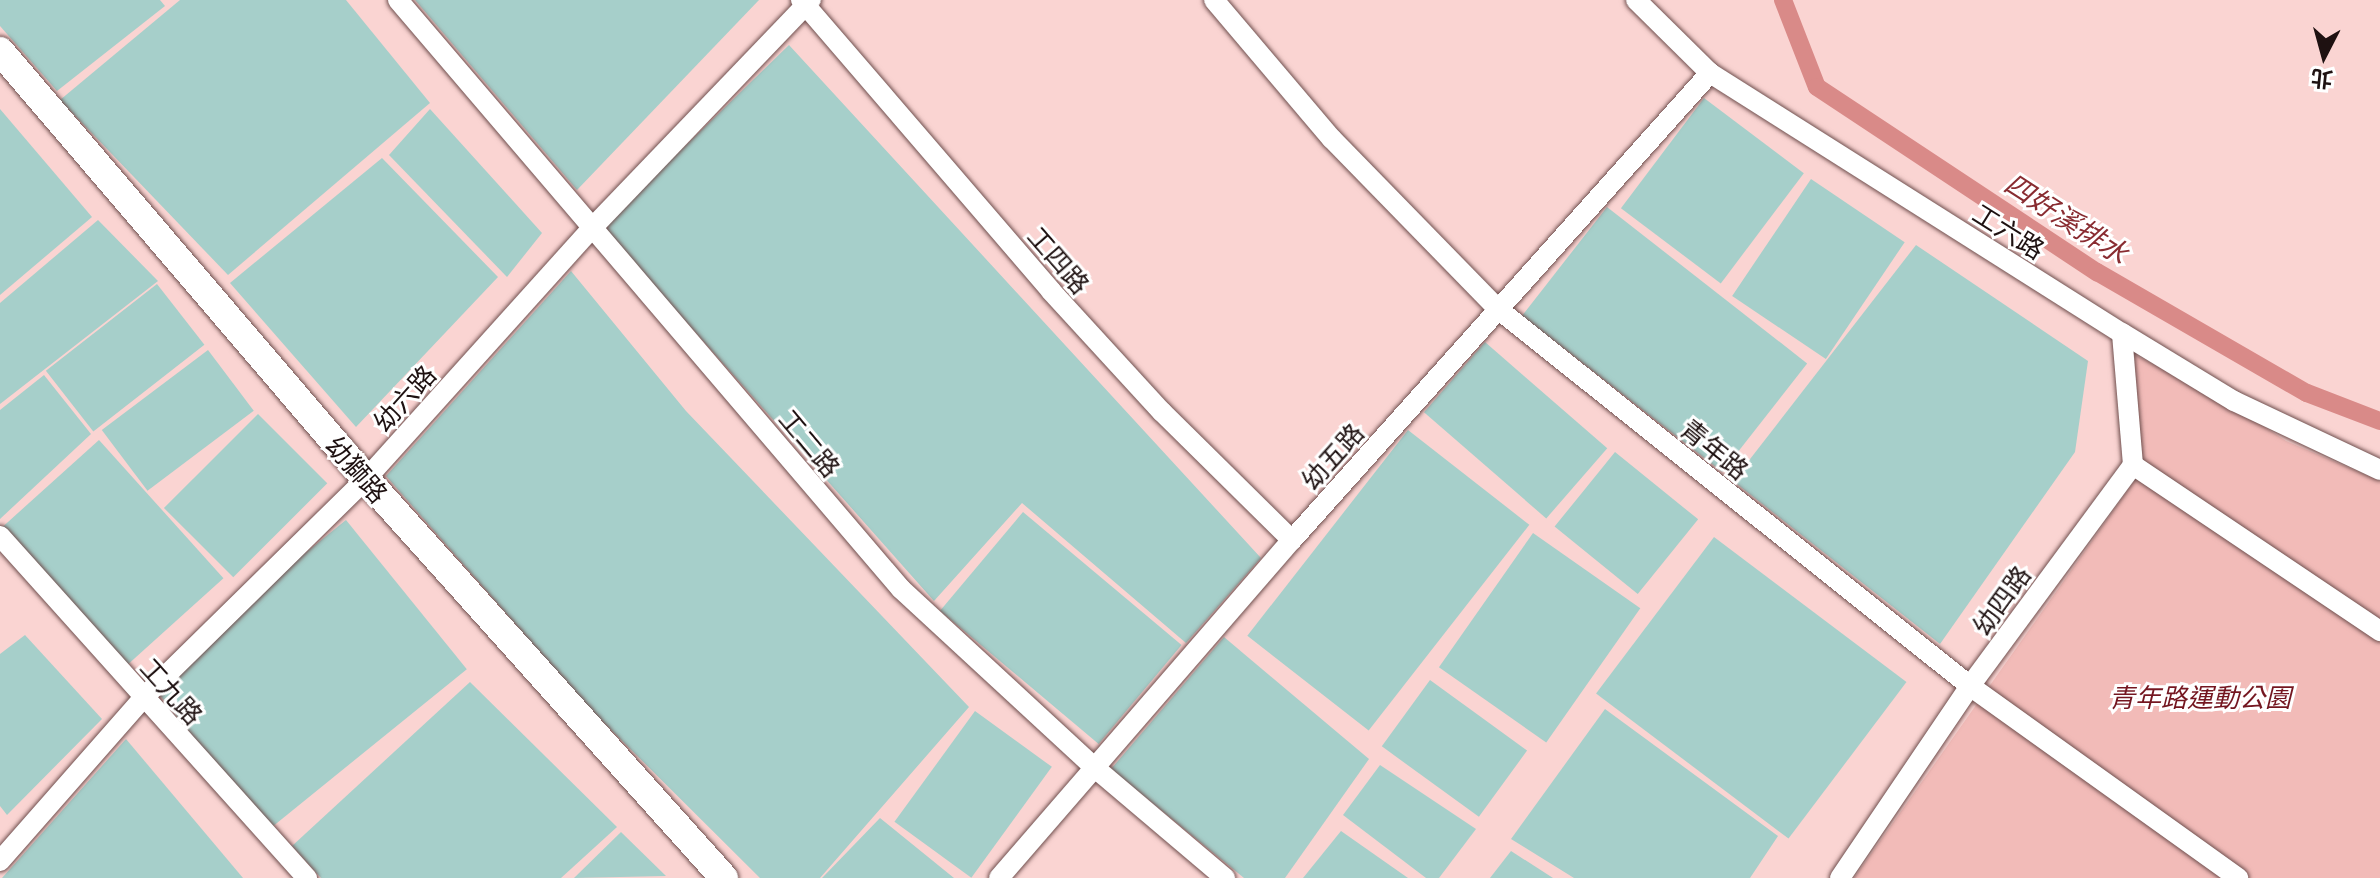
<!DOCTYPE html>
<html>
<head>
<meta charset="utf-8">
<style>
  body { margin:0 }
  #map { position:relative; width:2380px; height:878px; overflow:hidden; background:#fad4d2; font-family:"Playfair Display","Noto Sans TC",serif }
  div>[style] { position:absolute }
  .green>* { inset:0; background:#f2bbb8 }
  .canal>* { height:18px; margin:-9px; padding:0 9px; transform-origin:9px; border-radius:9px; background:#d98a88 }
  .building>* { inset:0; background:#a6cfca; transform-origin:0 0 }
  .roads { filter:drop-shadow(0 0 2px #6f4f4e) drop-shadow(0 0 2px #6f4f4e) }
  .street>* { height:20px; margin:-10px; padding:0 10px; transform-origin:10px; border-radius:10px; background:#fff }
  .secondary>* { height:28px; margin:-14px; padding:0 14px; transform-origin:14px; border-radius:14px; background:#fff }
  span { translate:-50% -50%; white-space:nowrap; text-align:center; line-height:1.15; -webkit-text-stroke:6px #fff; paint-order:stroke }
  .street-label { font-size:26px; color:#1e1111 }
  .park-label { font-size:26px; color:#741620; font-style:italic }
  .water-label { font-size:28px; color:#892c31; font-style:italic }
  .north { position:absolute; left:2284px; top:16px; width:80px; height:80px; -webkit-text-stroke:6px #fff; paint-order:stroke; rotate:186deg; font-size:22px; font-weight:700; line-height:32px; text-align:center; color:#1e1111 }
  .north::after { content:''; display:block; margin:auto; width:28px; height:36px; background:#1e1111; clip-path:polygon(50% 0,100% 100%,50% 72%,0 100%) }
</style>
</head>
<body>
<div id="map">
  <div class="green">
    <div style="clip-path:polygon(2135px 355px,2217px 396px,2286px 441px,2380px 481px,2380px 878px,1854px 878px,2135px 480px)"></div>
  </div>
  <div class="canal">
    <div style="left:1783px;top:0;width:93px;rotate:68.7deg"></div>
    <div style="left:1817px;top:87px;width:336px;rotate:33.5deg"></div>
    <div style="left:2097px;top:272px;width:242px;rotate:30deg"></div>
    <div style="left:2307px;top:393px;width:78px;rotate:21deg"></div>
  </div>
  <div class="building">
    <div style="clip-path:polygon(0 0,160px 0,165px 6px,57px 91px,0 26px)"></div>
    <div style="clip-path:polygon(180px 0,346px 0,430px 103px,228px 275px,60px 100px)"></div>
    <div style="clip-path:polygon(415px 0,759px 0,577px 190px)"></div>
    <div style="clip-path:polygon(789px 45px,1261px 558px,1186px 643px,1022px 503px,934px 601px,602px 227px)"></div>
    <div style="left:1704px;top:98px;width:125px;height:138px;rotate:37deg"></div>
    <div style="clip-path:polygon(0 109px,92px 217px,0 295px)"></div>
    <div style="clip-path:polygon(430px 109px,542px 233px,507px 277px,389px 155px)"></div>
    <div style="clip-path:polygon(382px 158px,498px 277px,356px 427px,230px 283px)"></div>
    <div style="left:1811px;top:179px;width:113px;height:141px;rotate:34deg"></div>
    <div style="left:1607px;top:207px;width:254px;height:138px;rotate:38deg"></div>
    <div style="clip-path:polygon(98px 220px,158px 281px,0 404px,0 303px)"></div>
    <div style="clip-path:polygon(1916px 245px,2088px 361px,2075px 452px,1940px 644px,1733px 481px)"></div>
    <div style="clip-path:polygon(571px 271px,686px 411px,969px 707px,820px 878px,760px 878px,588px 707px,386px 476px)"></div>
    <div style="left:157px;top:284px;width:77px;height:141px;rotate:52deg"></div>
    <div style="left:1485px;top:342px;width:162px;height:93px;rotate:41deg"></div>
    <div style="left:208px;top:350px;width:76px;height:133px;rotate:53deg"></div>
    <div style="clip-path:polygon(44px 375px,91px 434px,0 519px,0 410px)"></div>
    <div style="left:258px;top:414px;width:98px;height:133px;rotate:45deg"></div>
    <div style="left:1408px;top:430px;width:154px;height:261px;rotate:38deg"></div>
    <div style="left:99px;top:440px;width:186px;height:131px;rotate:48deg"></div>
    <div style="left:1615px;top:452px;width:107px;height:96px;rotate:39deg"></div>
    <div style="left:1023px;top:512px;width:207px;height:129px;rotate:40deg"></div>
    <div style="left:346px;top:520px;width:192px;height:255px;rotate:51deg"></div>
    <div style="left:1533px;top:533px;width:131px;height:164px;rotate:35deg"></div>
    <div style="left:1714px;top:537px;width:241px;height:196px;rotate:37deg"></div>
    <div style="clip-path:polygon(25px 635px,102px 719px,7px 815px,0 806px,0 654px)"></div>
    <div style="clip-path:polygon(1224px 637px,1369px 759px,1285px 878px,1244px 878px,1111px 769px)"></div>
    <div style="left:1430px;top:680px;width:120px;height:82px;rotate:36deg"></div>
    <div style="clip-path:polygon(470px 682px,617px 827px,561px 878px,321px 878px,292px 846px)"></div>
    <div style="clip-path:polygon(1605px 709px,1778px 836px,1750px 878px,1574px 878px,1511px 839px)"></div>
    <div style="left:975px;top:711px;width:95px;height:137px;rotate:36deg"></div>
    <div style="clip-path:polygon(126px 739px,243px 878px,2px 878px)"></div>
    <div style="clip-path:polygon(1380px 765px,1476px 829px,1439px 878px,1426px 878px,1343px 815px)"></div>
    <div style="clip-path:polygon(880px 818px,954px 878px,822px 878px)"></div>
    <div style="clip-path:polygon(1341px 831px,1408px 878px,1303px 878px)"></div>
    <div style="clip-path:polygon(621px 832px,666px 876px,574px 878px)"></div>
    <div style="clip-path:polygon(1511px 851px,1553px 878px,1490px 878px)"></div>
  </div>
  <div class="roads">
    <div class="street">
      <div style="left:398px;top:0;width:775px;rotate:49.5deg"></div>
      <div style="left:901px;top:589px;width:263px;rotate:42.7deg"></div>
      <div style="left:1094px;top:767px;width:172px;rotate:40.3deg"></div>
      <div style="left:801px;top:0;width:384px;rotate:49.3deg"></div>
      <div style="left:1051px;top:291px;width:164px;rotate:47.5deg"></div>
      <div style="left:1162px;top:412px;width:182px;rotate:44.6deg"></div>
      <div style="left:1214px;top:0;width:182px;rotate:49.7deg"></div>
      <div style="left:1332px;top:139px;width:238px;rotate:45.7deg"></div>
      <div style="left:1498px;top:309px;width:604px;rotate:38.62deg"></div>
      <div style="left:1970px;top:686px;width:330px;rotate:35.6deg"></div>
      <div style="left:1636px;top:0;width:104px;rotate:44.6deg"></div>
      <div style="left:1710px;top:73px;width:487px;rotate:32.3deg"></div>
      <div style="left:2122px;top:333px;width:131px;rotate:31.3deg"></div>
      <div style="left:2234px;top:401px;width:161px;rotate:25.3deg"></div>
      <div style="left:2133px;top:465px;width:298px;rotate:33.9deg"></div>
      <div style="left:0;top:536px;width:460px;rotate:48.1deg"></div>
      <div style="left:0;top:861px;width:217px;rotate:-48.7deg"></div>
      <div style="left:143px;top:698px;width:313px;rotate:-44.5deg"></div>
      <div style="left:366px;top:479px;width:339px;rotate:-48deg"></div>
      <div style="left:593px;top:227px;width:315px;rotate:-46.2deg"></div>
      <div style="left:999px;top:878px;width:447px;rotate:-49.1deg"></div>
      <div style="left:1292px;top:540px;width:627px;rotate:-48.17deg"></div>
      <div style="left:1840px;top:878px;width:232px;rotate:-55.9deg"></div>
      <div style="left:1970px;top:686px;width:275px;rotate:-53.6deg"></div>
      <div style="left:2133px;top:465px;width:132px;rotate:-94.8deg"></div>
    </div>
    <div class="secondary">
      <div style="left:0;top:51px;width:563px;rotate:49.46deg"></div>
      <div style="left:366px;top:479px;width:536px;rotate:48.1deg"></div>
    </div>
  </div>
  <div class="street-label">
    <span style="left:2009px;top:231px;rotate:32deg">工六路</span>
    <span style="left:1059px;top:260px;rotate:49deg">工四路</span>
    <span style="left:404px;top:398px;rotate:-48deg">幼六路</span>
    <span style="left:810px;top:443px;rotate:50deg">工二路</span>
    <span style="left:1715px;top:449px;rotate:39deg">青年路</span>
    <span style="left:1332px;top:456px;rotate:-48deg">幼五路</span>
    <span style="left:357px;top:469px;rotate:49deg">幼獅路</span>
    <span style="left:2001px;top:600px;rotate:-54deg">幼四路</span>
    <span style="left:172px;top:691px;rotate:48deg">工九路</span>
  </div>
  <div class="park-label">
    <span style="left:2200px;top:697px">青年路運動公園</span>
  </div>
  <div class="water-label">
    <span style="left:2067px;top:218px;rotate:33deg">四好溪排水</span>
  </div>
  <div class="north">北</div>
</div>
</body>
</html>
